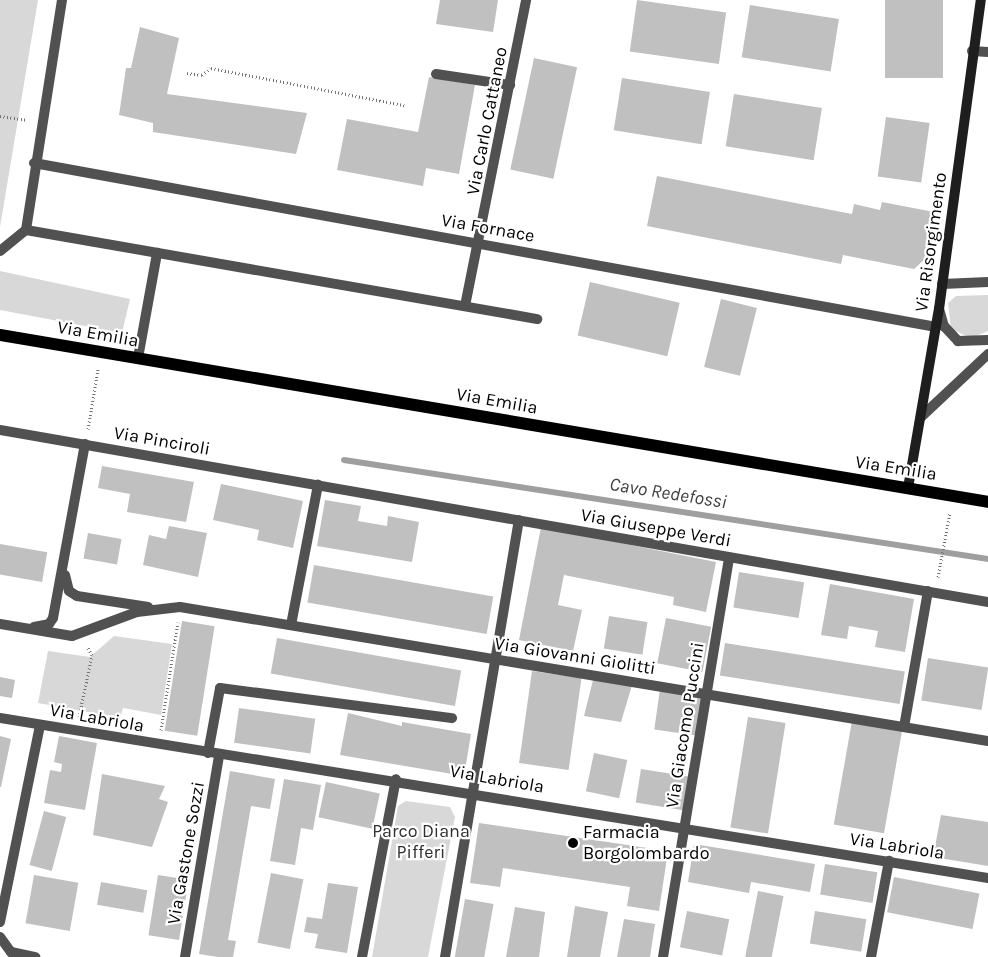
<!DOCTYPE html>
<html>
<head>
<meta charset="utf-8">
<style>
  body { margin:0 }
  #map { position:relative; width:988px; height:957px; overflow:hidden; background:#fff; font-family:Karla,sans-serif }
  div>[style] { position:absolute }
  .green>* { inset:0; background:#d8d8d8 }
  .stream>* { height:6px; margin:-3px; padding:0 3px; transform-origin:3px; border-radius:3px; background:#9f9f9f }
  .building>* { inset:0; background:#c0c0c0; transform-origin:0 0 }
  .path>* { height:3px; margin-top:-1.5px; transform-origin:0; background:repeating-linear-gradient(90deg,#737373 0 1px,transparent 0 3.5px) }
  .lane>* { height:10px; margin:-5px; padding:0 5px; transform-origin:5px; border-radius:5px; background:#515151 }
  .street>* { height:10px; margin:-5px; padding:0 5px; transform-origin:5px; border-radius:5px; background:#515151 }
  .secondary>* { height:10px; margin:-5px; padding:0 5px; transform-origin:5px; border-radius:5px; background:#1e1e1e }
  .primary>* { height:12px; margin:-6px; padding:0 6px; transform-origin:6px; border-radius:6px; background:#000 }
  .dots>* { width:14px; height:14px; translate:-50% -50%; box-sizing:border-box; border:2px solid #fff; border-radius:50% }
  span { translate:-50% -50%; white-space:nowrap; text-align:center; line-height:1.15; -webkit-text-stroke:4.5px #fff; paint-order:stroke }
  .street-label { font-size:18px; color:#000 }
  .park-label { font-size:18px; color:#2f2f2f }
  .poi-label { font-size:18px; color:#000 }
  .left { translate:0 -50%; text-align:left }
  .water-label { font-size:19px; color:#404040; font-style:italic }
</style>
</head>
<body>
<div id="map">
  <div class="green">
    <div style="clip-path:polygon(0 0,38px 0,0 227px)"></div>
    <div style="clip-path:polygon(0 271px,130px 299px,122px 333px,0 310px)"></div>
    <div style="clip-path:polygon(988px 295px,988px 331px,971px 338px,951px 329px,948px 303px,956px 296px)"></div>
    <div style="clip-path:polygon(114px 636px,172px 644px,161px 715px,123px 708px,120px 718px,38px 703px,48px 651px,90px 657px)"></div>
    <div style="clip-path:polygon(406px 801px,450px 807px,455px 817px,428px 957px,372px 957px,398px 806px)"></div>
  </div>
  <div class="stream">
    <div style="left:344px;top:460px;width:652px;rotate:8.74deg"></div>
  </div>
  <div class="building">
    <div style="clip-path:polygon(440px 0,498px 0,493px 32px,436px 24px)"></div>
    <div style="left:637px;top:0;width:90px;height:52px;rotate:8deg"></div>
    <div style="left:885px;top:0;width:58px;height:78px"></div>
    <div style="left:750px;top:5px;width:90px;height:53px;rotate:9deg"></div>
    <div style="clip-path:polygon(140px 27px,179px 38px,167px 94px,307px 113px,296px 154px,153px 132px,153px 123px,119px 115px,126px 68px,131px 68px)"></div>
    <div style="left:534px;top:58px;width:44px;height:114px;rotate:12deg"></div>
    <div style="clip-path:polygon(429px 77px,475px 85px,459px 174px,426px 168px,423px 186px,337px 170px,347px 119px,418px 132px)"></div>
    <div style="left:622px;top:78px;width:89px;height:53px;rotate:9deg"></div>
    <div style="left:734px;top:94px;width:89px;height:53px;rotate:9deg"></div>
    <div style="left:886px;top:117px;width:44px;height:60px;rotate:8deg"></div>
    <div style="clip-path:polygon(657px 176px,852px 214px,854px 204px,880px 210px,882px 202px,934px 212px,924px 260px,914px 269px,843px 255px,841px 264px,647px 226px)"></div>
    <div style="left:590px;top:282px;width:92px;height:55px;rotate:13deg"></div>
    <div style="left:721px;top:299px;width:37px;height:70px;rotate:14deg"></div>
    <div style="clip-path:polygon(102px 466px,194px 482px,186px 522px,127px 512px,130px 494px,98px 488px)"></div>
    <div style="clip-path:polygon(221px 484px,303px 501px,293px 548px,257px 540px,259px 530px,213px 520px)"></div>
    <div style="clip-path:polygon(325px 500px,361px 506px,358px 521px,387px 526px,388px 516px,419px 522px,412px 562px,317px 546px)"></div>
    <div style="clip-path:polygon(169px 526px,207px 533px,198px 577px,143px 565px,149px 535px,166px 539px)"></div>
    <div style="clip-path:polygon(541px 527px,716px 562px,706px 612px,673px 605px,674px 597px,564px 575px,558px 605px,582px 610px,573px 651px,519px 640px)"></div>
    <div style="left:88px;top:533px;width:34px;height:26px;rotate:10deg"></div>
    <div style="left:0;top:544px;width:48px;height:30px;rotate:10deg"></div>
    <div style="left:314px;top:565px;width:182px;height:38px;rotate:10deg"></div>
    <div style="left:739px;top:572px;width:66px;height:36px;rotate:9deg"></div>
    <div style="clip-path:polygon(830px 584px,914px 599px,905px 652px,875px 647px,878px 631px,849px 626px,847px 639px,821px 635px)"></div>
    <div style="left:609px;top:616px;width:39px;height:33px;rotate:9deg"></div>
    <div style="left:666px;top:618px;width:46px;height:46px;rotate:11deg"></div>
    <div style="left:182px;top:621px;width:33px;height:111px;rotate:9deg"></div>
    <div style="left:277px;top:638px;width:187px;height:36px;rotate:10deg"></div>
    <div style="left:725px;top:643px;width:182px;height:33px;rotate:9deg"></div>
    <div style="left:928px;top:658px;width:61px;height:43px;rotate:9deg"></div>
    <div style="left:532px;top:671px;width:50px;height:93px;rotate:8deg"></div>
    <div style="clip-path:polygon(0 677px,15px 680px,12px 698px,0 696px)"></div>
    <div style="clip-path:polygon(593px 680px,633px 682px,621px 722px,584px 716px)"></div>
    <div style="left:660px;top:689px;width:44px;height:41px;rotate:8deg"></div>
    <div style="left:239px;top:708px;width:77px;height:35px;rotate:8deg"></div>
    <div style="clip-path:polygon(348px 713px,402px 726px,402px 722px,471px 734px,464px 776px,340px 755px)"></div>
    <div style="left:748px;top:717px;width:38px;height:112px;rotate:9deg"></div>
    <div style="left:852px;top:721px;width:51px;height:105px;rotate:10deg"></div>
    <div style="clip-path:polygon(0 736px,11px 739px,1px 787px,0 787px)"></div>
    <div style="clip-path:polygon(59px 736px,97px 743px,85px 810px,44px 803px,50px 770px,61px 772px,62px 764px,54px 762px)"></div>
    <div style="left:594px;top:753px;width:34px;height:39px;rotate:12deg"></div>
    <div style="left:641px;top:769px;width:50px;height:34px;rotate:9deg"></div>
    <div style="clip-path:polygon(230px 771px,275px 779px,270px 809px,251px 806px,228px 940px,236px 941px,233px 957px,218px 957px,199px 954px)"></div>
    <div style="clip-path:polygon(102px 774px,165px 786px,159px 799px,168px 802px,152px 847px,93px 835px)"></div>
    <div style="clip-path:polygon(284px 779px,321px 785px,313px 830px,301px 828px,295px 865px,270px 861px)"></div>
    <div style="left:326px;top:782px;width:55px;height:36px;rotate:12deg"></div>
    <div style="left:44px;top:811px;width:23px;height:56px;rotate:15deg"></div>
    <div style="clip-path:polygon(941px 815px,988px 822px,988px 866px,933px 857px)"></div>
    <div style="clip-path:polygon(479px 823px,668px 851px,659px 911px,627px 906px,630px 887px,503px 868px,500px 887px,470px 883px)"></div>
    <div style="clip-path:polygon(694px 844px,815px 864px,810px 892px,751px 882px,749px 893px,688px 882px)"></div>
    <div style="left:825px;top:864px;width:53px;height:31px;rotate:9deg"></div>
    <div style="left:271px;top:873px;width:33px;height:71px;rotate:11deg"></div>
    <div style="left:34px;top:875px;width:45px;height:49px;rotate:10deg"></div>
    <div style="left:158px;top:875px;width:31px;height:61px;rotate:9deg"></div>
    <div style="left:894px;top:877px;width:87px;height:36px;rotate:11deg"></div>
    <div style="left:101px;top:882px;width:47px;height:23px;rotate:10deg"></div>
    <div style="clip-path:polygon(328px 883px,358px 887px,347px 953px,315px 948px,318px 934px,304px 932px,307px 917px,322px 919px)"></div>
    <div style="left:758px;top:891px;width:26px;height:67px;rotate:11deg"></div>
    <div style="left:465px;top:899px;width:29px;height:59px;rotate:10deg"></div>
    <div style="clip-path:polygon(575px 906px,608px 912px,600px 957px,567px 957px)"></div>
    <div style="clip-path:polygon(515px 907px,545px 912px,539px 957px,506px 957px)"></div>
    <div style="left:687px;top:911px;width:43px;height:37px;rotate:11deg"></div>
    <div style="left:815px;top:911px;width:52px;height:33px;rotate:9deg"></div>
    <div style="clip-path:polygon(624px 919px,655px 924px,650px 957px,617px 957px)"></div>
  </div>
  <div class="path">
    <div style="left:187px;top:73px;width:15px;rotate:8deg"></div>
    <div style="left:202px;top:75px;width:11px;rotate:-38deg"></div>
    <div style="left:211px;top:68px;width:197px;rotate:10.9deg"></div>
    <div style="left:0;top:116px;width:28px;rotate:8deg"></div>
    <div style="left:88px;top:429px;width:61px;rotate:-80.5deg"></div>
    <div style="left:938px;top:577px;width:66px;rotate:-79.5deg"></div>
    <div style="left:79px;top:717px;width:63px;rotate:-78.2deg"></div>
    <div style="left:92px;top:655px;width:10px;rotate:-119deg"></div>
    <div style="left:161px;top:730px;width:109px;rotate:-81.1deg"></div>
  </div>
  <div class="lane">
    <div style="left:436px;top:74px;width:75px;rotate:8.5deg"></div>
    <div style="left:208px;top:753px;width:66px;rotate:-79.5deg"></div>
    <div style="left:220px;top:688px;width:234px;rotate:7.4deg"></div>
  </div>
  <div class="street">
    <div style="left:62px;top:0;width:233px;rotate:98.9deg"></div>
    <div style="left:26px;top:230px;width:519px;rotate:9.88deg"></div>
    <div style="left:972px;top:51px;width:16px;rotate:4deg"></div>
    <div style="left:34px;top:163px;width:917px;rotate:10.3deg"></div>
    <div style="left:0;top:251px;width:33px;rotate:-39deg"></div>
    <div style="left:942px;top:284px;width:46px;rotate:-2.5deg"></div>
    <div style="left:465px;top:306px;width:312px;rotate:-78.7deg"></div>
    <div style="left:939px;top:309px;width:18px;rotate:74deg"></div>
    <div style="left:944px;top:326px;width:21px;rotate:47deg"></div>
    <div style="left:958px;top:341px;width:30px;rotate:-2deg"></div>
    <div style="left:138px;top:358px;width:107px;rotate:-79.7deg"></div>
    <div style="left:921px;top:417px;width:92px;rotate:-43.2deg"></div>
    <div style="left:0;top:430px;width:1003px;rotate:9.88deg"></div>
    <div style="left:65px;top:575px;width:16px;rotate:76deg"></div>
    <div style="left:69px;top:591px;width:9px;rotate:32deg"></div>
    <div style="left:77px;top:596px;width:72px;rotate:8.8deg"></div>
    <div style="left:0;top:624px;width:73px;rotate:9.5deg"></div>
    <div style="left:72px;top:636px;width:69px;rotate:-20.3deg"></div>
    <div style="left:137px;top:612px;width:43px;rotate:-6.6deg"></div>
    <div style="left:180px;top:607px;width:819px;rotate:9.42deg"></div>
    <div style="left:291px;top:625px;width:143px;rotate:-79.1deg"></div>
    <div style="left:34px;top:627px;width:15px;rotate:-11deg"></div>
    <div style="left:49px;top:624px;width:7px;rotate:-56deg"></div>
    <div style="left:53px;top:618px;width:177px;rotate:-79.6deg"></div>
    <div style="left:0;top:718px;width:1001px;rotate:9.2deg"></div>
    <div style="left:904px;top:727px;width:138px;rotate:-80deg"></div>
    <div style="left:0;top:922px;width:201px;rotate:-78.5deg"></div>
    <div style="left:0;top:937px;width:19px;rotate:54deg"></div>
    <div style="left:11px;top:952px;width:25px;rotate:12deg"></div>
    <div style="left:185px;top:957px;width:205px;rotate:-80.4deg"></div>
    <div style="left:362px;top:957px;width:181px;rotate:-79.2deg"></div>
    <div style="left:445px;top:957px;width:443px;rotate:-80.4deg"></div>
    <div style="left:663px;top:957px;width:405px;rotate:-80.6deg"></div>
    <div style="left:871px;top:957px;width:98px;rotate:-79.4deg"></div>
  </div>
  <div class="secondary">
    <div style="left:908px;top:488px;width:182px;rotate:-80.2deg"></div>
    <div style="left:939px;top:309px;width:312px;rotate:-82.3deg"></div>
  </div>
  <div class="primary">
    <div style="left:0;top:335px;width:1002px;rotate:9.59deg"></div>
  </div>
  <div class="dots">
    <div style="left:573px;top:843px;background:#000"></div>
  </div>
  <div class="street-label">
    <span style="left:487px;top:121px;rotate:-79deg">Via Carlo Cattaneo</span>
    <span style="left:488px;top:228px;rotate:10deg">Via Fornace</span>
    <span style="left:931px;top:242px;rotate:-82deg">Via Risorgimento</span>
    <span style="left:98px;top:334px;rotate:10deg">Via Emilia</span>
    <span style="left:497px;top:401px;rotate:10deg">Via Emilia</span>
    <span style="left:162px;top:441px;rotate:10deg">Via Pinciroli</span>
    <span style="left:896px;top:468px;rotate:9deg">Via Emilia</span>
    <span style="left:656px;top:528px;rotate:10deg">Via Giuseppe Verdi</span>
    <span style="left:575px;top:656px;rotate:9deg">Via Giovanni Giolitti</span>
    <span style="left:97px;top:718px;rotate:10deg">Via Labriola</span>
    <span style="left:685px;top:725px;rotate:-81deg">Via Giacomo Puccini</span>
    <span style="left:497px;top:779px;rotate:10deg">Via Labriola</span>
    <span style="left:897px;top:846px;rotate:9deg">Via Labriola</span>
    <span style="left:186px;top:853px;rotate:-80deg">Via Gastone Sozzi</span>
  </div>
  <div class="park-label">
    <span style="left:421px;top:842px">Parco Diana<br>Pifferi</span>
  </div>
  <div class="poi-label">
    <span class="left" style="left:583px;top:843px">Farmacia<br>Borgolombardo</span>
  </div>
  <div class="water-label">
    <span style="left:668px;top:494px;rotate:9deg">Cavo Redefossi</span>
  </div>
</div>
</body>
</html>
